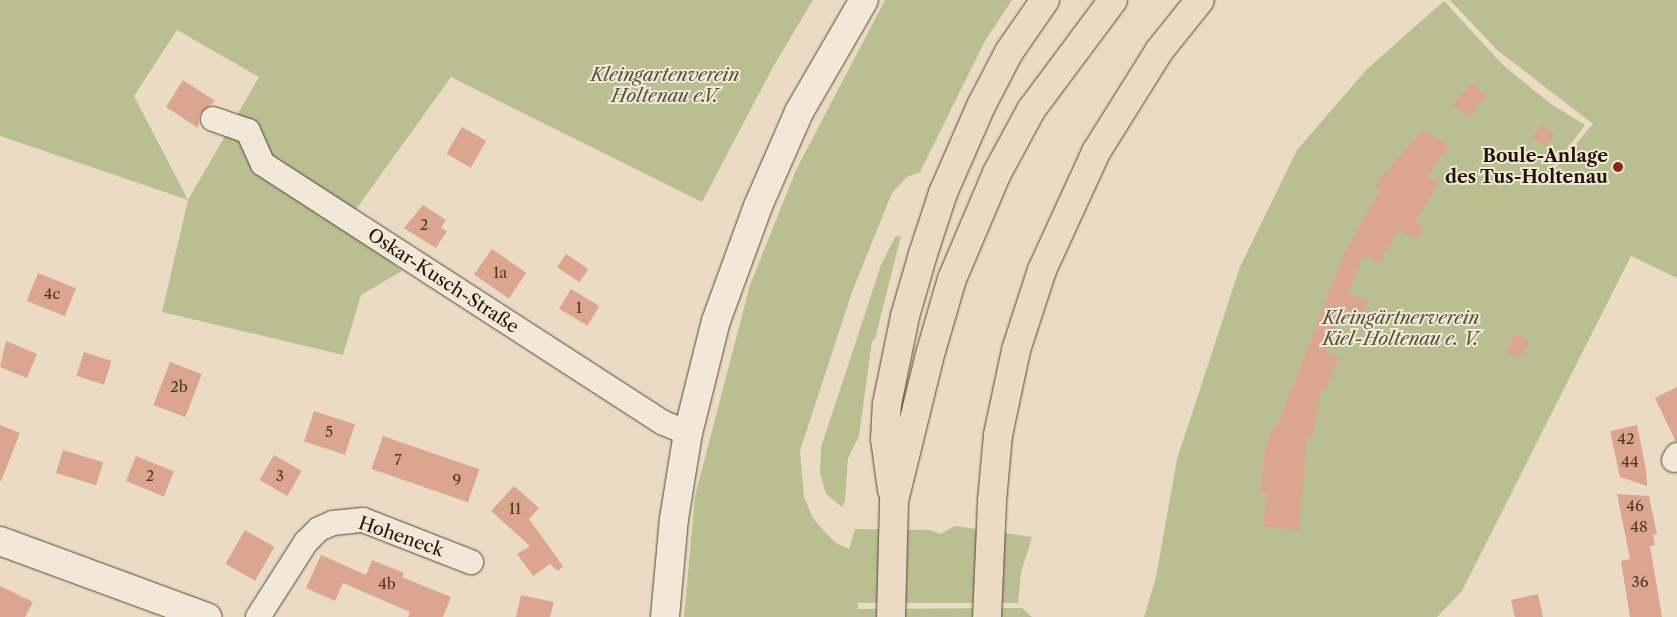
<!DOCTYPE html>
<html>
<head>
<meta charset="utf-8">
<style>
  body { margin:0 }
  #map { position:relative; width:1677px; height:617px; overflow:hidden; background:#ebdbc4; font-family:"Libre Caslon Text",serif }
  div>[style] { position:absolute }
  .green>* { inset:0; background:#babf92 }
  .building>* { inset:0; background:#dba590; transform-origin:0 0 }
  .roads { filter:drop-shadow(0 0 1px #554633) drop-shadow(0 0 1px #554633) }
  .minor>* { height:24px; margin:-12px; padding:0 12px; transform-origin:12px; border-radius:12px; background:#f2e8d9 }
  .tertiary>* { height:28px; margin:-14px; padding:0 14px; transform-origin:14px; border-radius:14px; background:#f2e8d9 }
  .trunk>* { height:28px; margin:-14px; padding:0 14px; transform-origin:14px; border-radius:14px; background:#ebdbc4 }
  .dots>* { width:14px; height:14px; translate:-50% -50%; box-sizing:border-box; border:2px solid #f2e8d9; border-radius:50% }
  span { translate:-50% -50%; white-space:nowrap; text-align:center; line-height:1.15; -webkit-text-stroke:4px #f2e8d9; paint-order:stroke }
  .number-label { font-size:15px; color:#513926 }
  .number-label span { -webkit-text-stroke-width:0 }
  .park-label { font-size:18px; color:#585035; font-style:italic }
  .poi-label { font-size:18px; color:#231503; font-weight:700 }
  .right { translate:-100% -50%; text-align:right }
  .street-label { font-size:18px; color:#231503 }
</style>
</head>
<body>
<div id="map">
  <div class="green">
    <div style="clip-path:polygon(evenodd,0 0,813px 0,773px 67px,702px 202px,451px 77px,354px 212px,353px 231px,402px 271px,361px 295px,343px 355px,162px 312px,188px 200px,0 136px,0 0,177px 30px,259px 77px,188px 200px,134px 96px,177px 30px)"></div>
    <div style="clip-path:polygon(885px 0,1012px 0,985px 41px,920px 172px,907px 177px,892px 193px,852px 292px,800px 451px,804px 497px,813px 518px,825px 532px,836px 543px,849px 549px,855px 529px,930px 530px,940px 534px,955px 526px,1032px 537px,1021px 573px,1018px 603px,858px 603px,858px 609px,1022px 608px,1032px 617px,684px 617px,695px 496px,750px 285px,796px 170px)"></div>
    <div style="clip-path:polygon(1450px 0,1677px 0,1677px 278px,1631px 256px,1462px 591px,1437px 617px,1144px 617px,1156px 577px,1177px 459px,1240px 267px,1297px 150px,1367px 69px,1444px 1px,1504px 66px,1551px 104px,1585px 125px,1533px 194px,1593px 124px,1497px 50px)"></div>
    <div style="clip-path:polygon(901px 236px,875px 339px,872px 341px,859px 436px,848px 458px,845px 501px,842px 507px,826px 494px,820px 473px,821px 447px,881px 265px,895px 237px)"></div>
  </div>
  <div class="building">
    <div style="clip-path:polygon(183px 80px,215px 101px,200px 114px,198px 128px,166px 107px)"></div>
    <div style="clip-path:polygon(1474px 85px,1487px 96px,1468px 118px,1453px 105px,1469px 86px)"></div>
    <div style="left:1541px;top:125px;width:17px;height:15px;rotate:36deg"></div>
    <div style="left:462px;top:127px;width:28px;height:31px;rotate:30deg"></div>
    <div style="clip-path:polygon(1423px 129px,1449px 147px,1427px 176px,1439px 183px,1416px 221px,1425px 227px,1417px 240px,1399px 230px,1379px 264px,1364px 255px,1348px 293px,1368px 301px,1362px 317px,1344px 309px,1326px 352px,1339px 357px,1325px 392px,1321px 390px,1313px 439px,1308px 438px,1299px 531px,1263px 526px,1267px 494px,1260px 493px,1265px 450px,1273px 426px,1277px 427px,1344px 254px,1381px 189px,1375px 185px)"></div>
    <div style="clip-path:polygon(423px 205px,446px 220px,441px 228px,447px 231px,436px 248px,404px 228px)"></div>
    <div style="left:492px;top:249px;width:42px;height:31px;rotate:35deg"></div>
    <div style="left:566px;top:254px;width:27px;height:16px;rotate:34deg"></div>
    <div style="left:38px;top:273px;width:41px;height:30px;rotate:22deg"></div>
    <div style="left:571px;top:289px;width:33px;height:23px;rotate:31deg"></div>
    <div style="left:1515px;top:334px;width:16px;height:20px;rotate:27deg"></div>
    <div style="clip-path:polygon(6px 341px,37px 354px,27px 378px,0 367px)"></div>
    <div style="left:84px;top:352px;width:29px;height:25px;rotate:18deg"></div>
    <div style="left:170px;top:362px;width:34px;height:46px;rotate:21deg"></div>
    <div style="clip-path:polygon(1677px 387px,1677px 441px,1676px 442px,1655px 398px)"></div>
    <div style="left:314px;top:411px;width:43px;height:32px;rotate:18deg"></div>
    <div style="clip-path:polygon(0 425px,20px 433px,1px 481px,0 481px)"></div>
    <div style="clip-path:polygon(1637px 425px,1646px 470px,1647px 486px,1620px 477px,1610px 431px)"></div>
    <div style="left:383px;top:436px;width:102px;height:35px;rotate:19deg"></div>
    <div style="left:63px;top:450px;width:42px;height:24px;rotate:17deg"></div>
    <div style="left:274px;top:455px;width:32px;height:29px;rotate:30deg"></div>
    <div style="left:136px;top:456px;width:41px;height:27px;rotate:22deg"></div>
    <div style="clip-path:polygon(514px 486px,539px 508px,529px 519px,563px 566px,558px 571px,550px 564px,533px 576px,517px 554px,530px 546px,491px 511px)"></div>
    <div style="clip-path:polygon(1617px 494px,1649px 496px,1657px 534px,1653px 535px,1655px 545px,1650px 546px,1662px 617px,1630px 617px,1621px 561px,1630px 559px)"></div>
    <div style="left:245px;top:530px;width:34px;height:39px;rotate:30deg"></div>
    <div style="clip-path:polygon(321px 555px,366px 575px,372px 560px,404px 573px,402px 577px,451px 597px,443px 617px,408px 617px,410px 612px,343px 583px,335px 601px,306px 588px)"></div>
    <div style="clip-path:polygon(0 586px,33px 602px,25px 617px,0 617px)"></div>
    <div style="clip-path:polygon(1538px 594px,1543px 617px,1515px 617px,1511px 600px)"></div>
    <div style="clip-path:polygon(521px 595px,554px 602px,550px 617px,516px 617px)"></div>
  </div>
  <div class="roads">
    <div class="minor">
      <div style="left:213px;top:119px;width:37px;rotate:19deg"></div>
      <div style="left:248px;top:131px;width:36px;rotate:66deg"></div>
      <div style="left:263px;top:164px;width:477px;rotate:32.9deg"></div>
      <div style="left:664px;top:423px;width:26px;rotate:23deg"></div>
      <div style="left:1674px;top:460px;width:6px;rotate:-59deg"></div>
      <div style="left:258px;top:617px;width:89px;rotate:-57.4deg"></div>
      <div style="left:306px;top:542px;width:18px;rotate:-45deg"></div>
      <div style="left:319px;top:529px;width:15px;rotate:-23deg"></div>
      <div style="left:333px;top:523px;width:30px;rotate:-6deg"></div>
      <div style="left:363px;top:520px;width:116px;rotate:21.3deg"></div>
    </div>
    <div class="tertiary">
      <div style="left:0;top:541px;width:221px;rotate:20.2deg"></div>
      <div style="left:665px;top:617px;width:98px;rotate:-84.8deg"></div>
      <div style="left:674px;top:519px;width:87px;rotate:-80.8deg"></div>
      <div style="left:688px;top:433px;width:115px;rotate:-76deg"></div>
      <div style="left:716px;top:321px;width:122px;rotate:-69.9deg"></div>
      <div style="left:758px;top:206px;width:103px;rotate:-66.4deg"></div>
      <div style="left:799px;top:112px;width:129px;rotate:-59.9deg"></div>
    </div>
    <div class="trunk">
      <div style="left:892px;top:490px;width:51px;rotate:-97.8deg"></div>
      <div style="left:885px;top:439px;width:35px;rotate:-87deg"></div>
      <div style="left:887px;top:404px;width:90px;rotate:-78.4deg"></div>
      <div style="left:905px;top:316px;width:65px;rotate:-73.8deg"></div>
      <div style="left:923px;top:254px;width:64px;rotate:-71.8deg"></div>
      <div style="left:943px;top:193px;width:95px;rotate:-66.4deg"></div>
      <div style="left:981px;top:106px;width:61px;rotate:-62.6deg"></div>
      <div style="left:1009px;top:52px;width:63px;rotate:-55.3deg"></div>
      <div style="left:891px;top:617px;width:116px;rotate:-88.5deg"></div>
      <div style="left:894px;top:501px;width:147px;rotate:-76.2deg"></div>
      <div style="left:929px;top:358px;width:82px;rotate:-73.8deg"></div>
      <div style="left:952px;top:279px;width:115px;rotate:-67deg"></div>
      <div style="left:997px;top:173px;width:72px;rotate:-61.6deg"></div>
      <div style="left:1031px;top:110px;width:137px;rotate:-53.3deg"></div>
      <div style="left:987px;top:617px;width:116px;rotate:-87.5deg"></div>
      <div style="left:992px;top:501px;width:66px;rotate:-84.8deg"></div>
      <div style="left:998px;top:435px;width:87px;rotate:-78deg"></div>
      <div style="left:1016px;top:350px;width:84px;rotate:-72deg"></div>
      <div style="left:1042px;top:270px;width:130px;rotate:-65.4deg"></div>
      <div style="left:1096px;top:152px;width:119px;rotate:-58deg"></div>
      <div style="left:1159px;top:51px;width:65px;rotate:-51.2deg"></div>
    </div>
  </div>
  <div class="dots">
    <div style="left:1618px;top:167px;background:#8f2418"></div>
  </div>
  <div class="number-label">
    <span style="left:424px;top:225px">2</span>
    <span style="left:500px;top:273px">1a</span>
    <span style="left:52px;top:294px">4c</span>
    <span style="left:579px;top:308px">1</span>
    <span style="left:179px;top:387px">2b</span>
    <span style="left:329px;top:432px">5</span>
    <span style="left:1626px;top:439px">42</span>
    <span style="left:398px;top:460px">7</span>
    <span style="left:1630px;top:462px">44</span>
    <span style="left:150px;top:476px">2</span>
    <span style="left:280px;top:476px">3</span>
    <span style="left:457px;top:480px">9</span>
    <span style="left:1635px;top:506px">46</span>
    <span style="left:515px;top:509px">11</span>
    <span style="left:1639px;top:527px">48</span>
    <span style="left:1640px;top:582px">36</span>
    <span style="left:387px;top:584px">4b</span>
  </div>
  <div class="park-label">
    <span style="left:665px;top:86px">Kleingartenverein<br>Holtenau e.V.</span>
    <span style="left:1401px;top:329px">Kleingärtnerverein<br>Kiel-Holtenau e. V.</span>
  </div>
  <div class="poi-label">
    <span class="right" style="left:1608px;top:167px">Boule-Anlage<br>des Tus-Holtenau</span>
  </div>
  <div class="street-label">
    <span style="left:443px;top:281px;rotate:33deg">Oskar-Kusch-Straße</span>
    <span style="left:401px;top:537px;rotate:19deg">Hoheneck</span>
  </div>
</div>
</body>
</html>
